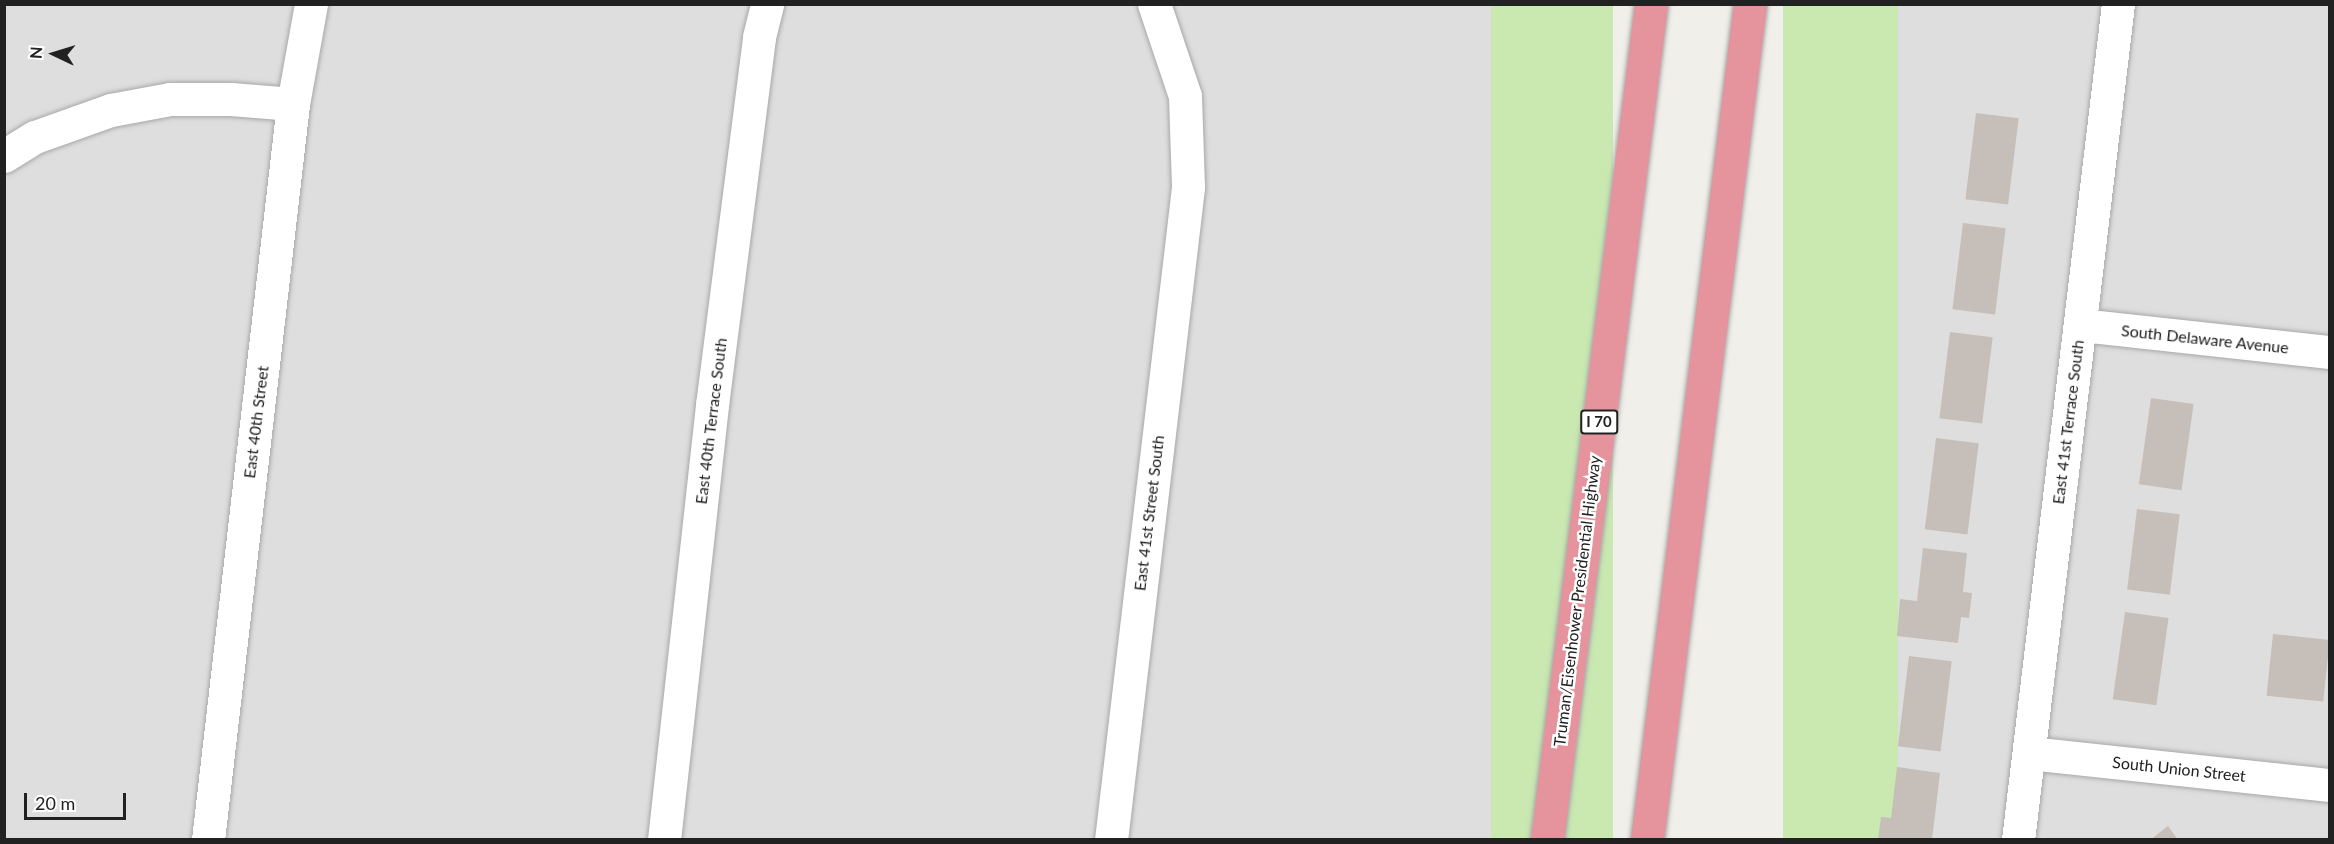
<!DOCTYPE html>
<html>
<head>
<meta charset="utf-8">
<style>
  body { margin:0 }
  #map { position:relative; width:2334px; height:844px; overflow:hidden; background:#f1efe9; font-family:Lato,sans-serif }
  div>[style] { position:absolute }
  .residential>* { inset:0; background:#dfdede; transform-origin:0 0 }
  .grass>* { inset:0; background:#c9e9b1; transform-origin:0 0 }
  .building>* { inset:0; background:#c6beb8; transform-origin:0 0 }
  .roads { filter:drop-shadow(0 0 2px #a8a8a8) drop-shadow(0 0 2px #a8a8a8) }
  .minor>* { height:33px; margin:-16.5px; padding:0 16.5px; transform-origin:16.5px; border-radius:16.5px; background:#fff }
  .motorway>* { height:33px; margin:-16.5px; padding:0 16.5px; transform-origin:16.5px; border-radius:16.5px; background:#e5949e }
  span { translate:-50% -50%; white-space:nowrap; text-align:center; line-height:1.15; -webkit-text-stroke:5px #fff; paint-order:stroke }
  .shield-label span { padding:2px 4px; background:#fff; border:2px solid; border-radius:4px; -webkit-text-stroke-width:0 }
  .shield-label { font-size:15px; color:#212121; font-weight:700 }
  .street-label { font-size:16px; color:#212121 }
  .frame { position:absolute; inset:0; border:6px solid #212121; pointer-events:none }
  .north { position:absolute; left:24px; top:24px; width:60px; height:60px; -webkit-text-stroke:4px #fff; paint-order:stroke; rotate:274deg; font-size:16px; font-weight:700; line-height:24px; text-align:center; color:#212121 }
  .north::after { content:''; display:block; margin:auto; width:21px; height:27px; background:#212121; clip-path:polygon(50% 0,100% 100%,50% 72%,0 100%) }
  .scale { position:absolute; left:24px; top:793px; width:102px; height:27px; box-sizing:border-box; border:3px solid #212121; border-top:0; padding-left:8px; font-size:18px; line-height:21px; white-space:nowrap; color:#212121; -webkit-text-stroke:4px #fff; paint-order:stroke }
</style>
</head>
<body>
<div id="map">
  <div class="residential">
    <div style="left:5px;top:5px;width:1486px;height:835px"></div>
    <div style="clip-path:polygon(1898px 5px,2329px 5px,2329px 839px,1792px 840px)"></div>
  </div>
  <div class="grass">
    <div style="left:1491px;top:5px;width:122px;height:839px"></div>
    <div style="left:1783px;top:5px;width:115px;height:840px"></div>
  </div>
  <div class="building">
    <div style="left:1976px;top:113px;width:43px;height:87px;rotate:7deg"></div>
    <div style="left:1963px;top:223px;width:43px;height:87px;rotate:7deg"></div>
    <div style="left:1950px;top:332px;width:43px;height:87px;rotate:7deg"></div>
    <div style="left:2151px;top:398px;width:43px;height:87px;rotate:8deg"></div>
    <div style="left:1936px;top:438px;width:43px;height:92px;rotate:7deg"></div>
    <div style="left:2137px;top:509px;width:43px;height:81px;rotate:7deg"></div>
    <div style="clip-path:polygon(1923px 548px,1967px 553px,1963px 592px,1972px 593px,1969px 618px,1961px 617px,1958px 643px,1897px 636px,1900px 599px,1917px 601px)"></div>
    <div style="left:2125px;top:612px;width:44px;height:88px;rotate:8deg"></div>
    <div style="left:2273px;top:634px;width:57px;height:62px;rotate:6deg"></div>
    <div style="left:1909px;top:656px;width:43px;height:91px;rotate:7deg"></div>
    <div style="clip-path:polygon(1897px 767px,1940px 773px,1932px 840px,1878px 840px,1881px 817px,1891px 818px)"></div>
    <div style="clip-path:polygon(2168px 826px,2178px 840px,2150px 840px)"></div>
  </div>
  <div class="roads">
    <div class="minor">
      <div style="left:4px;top:156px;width:36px;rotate:-32deg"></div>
      <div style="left:35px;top:137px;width:81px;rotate:-19.6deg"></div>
      <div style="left:111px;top:110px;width:60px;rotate:-10.6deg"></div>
      <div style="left:170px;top:99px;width:61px"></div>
      <div style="left:231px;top:99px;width:62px;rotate:4.6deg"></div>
      <div style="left:2080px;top:325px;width:251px;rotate:6.2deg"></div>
      <div style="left:2029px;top:753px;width:303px;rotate:6.1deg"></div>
      <div style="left:208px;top:840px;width:741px;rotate:-83.41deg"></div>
      <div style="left:293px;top:104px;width:102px;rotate:-79.8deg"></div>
      <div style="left:664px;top:840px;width:438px;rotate:-83.7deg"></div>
      <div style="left:712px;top:405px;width:371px;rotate:-82.7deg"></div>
      <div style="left:759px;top:37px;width:34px;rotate:-76deg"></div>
      <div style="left:1111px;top:840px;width:658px;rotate:-83.27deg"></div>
      <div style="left:1188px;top:187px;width:91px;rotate:-91.9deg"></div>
      <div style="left:1185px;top:96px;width:97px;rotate:-108.6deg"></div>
      <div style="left:2018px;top:840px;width:842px;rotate:-83.18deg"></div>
    </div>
    <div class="motorway">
      <div style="left:1547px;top:840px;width:842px;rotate:-82.91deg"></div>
      <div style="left:1647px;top:840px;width:842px;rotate:-82.98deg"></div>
    </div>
  </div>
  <div class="shield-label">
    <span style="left:1599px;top:422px">I 70</span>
  </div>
  <div class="street-label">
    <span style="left:2205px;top:339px;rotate:6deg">South Delaware Avenue</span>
    <span style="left:711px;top:421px;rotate:-83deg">East 40th Terrace South</span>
    <span style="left:256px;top:422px;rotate:-83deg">East 40th Street</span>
    <span style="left:2068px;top:422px;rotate:-83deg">East 41st Terrace South</span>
    <span style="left:1149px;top:513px;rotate:-83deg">East 41st Street South</span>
    <span style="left:1577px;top:601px;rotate:-83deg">Truman/Eisenhower Presidential Highway</span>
    <span style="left:2179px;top:769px;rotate:6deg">South Union Street</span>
  </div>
  <div class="frame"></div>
  <div class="north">N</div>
  <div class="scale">20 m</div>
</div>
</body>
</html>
